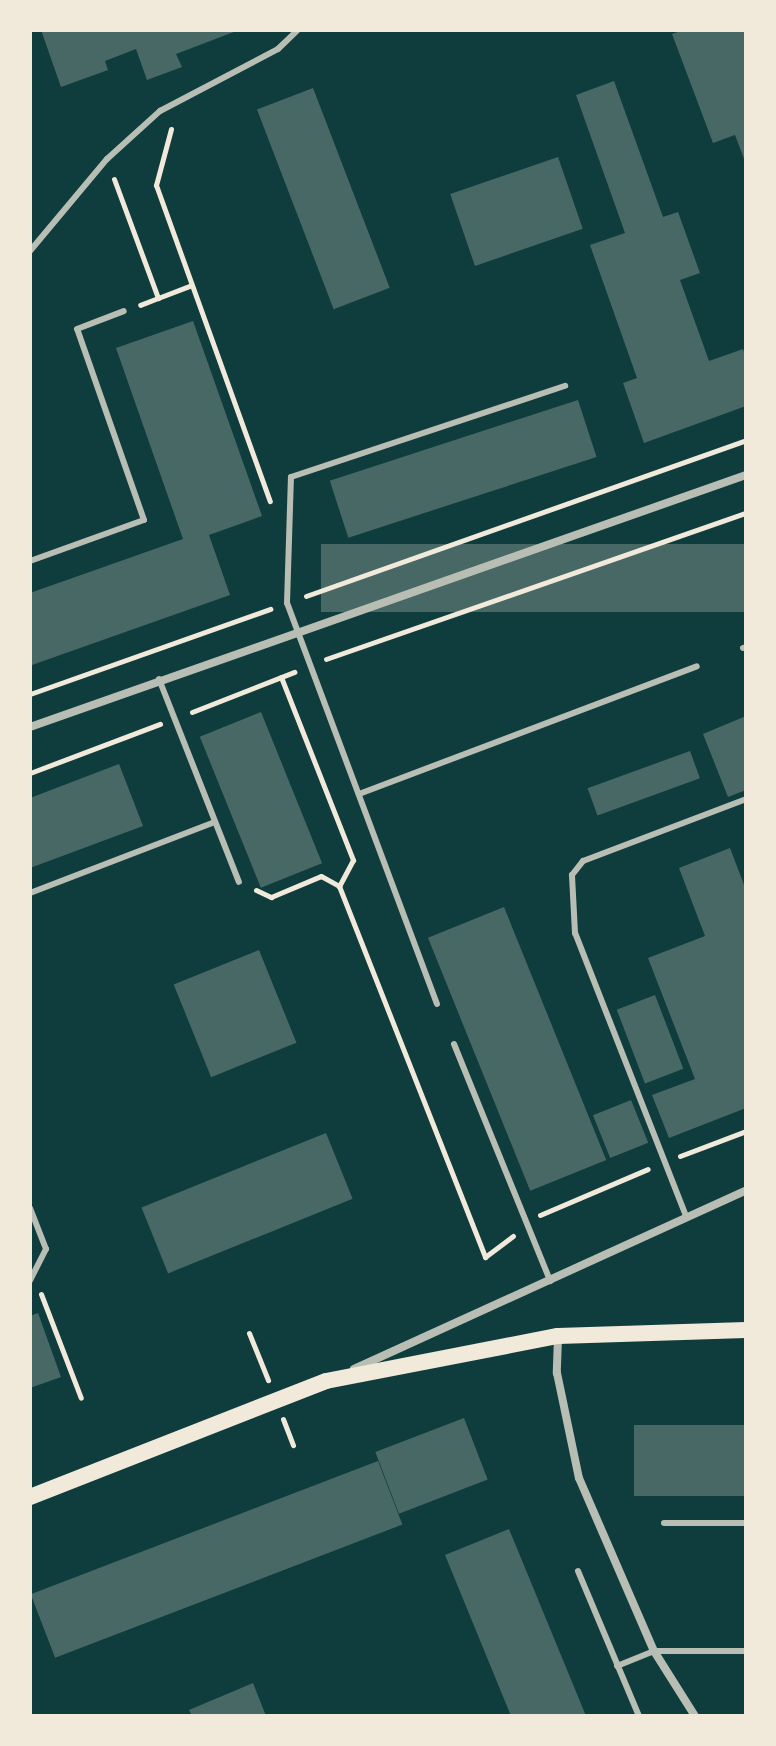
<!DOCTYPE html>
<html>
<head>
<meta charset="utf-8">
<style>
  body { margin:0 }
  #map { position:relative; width:776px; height:1746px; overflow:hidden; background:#0f3d3e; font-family:"Source Sans 3",sans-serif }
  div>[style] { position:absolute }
  .building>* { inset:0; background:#486865; transform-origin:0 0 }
  .path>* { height:5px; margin:-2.5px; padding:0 2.5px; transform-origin:2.5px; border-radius:2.5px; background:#f1e9da }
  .service>* { height:6px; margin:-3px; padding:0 3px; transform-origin:3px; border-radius:3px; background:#b8beb3 }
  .minor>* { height:8px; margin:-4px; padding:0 4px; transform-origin:4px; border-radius:4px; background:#b8beb3 }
  .secondary>* { height:16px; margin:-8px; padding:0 8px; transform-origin:8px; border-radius:8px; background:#f1e9da }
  span { translate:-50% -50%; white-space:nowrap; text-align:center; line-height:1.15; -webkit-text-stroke:8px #f1e9da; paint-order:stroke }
  .frame { position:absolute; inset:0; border:32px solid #f1e9da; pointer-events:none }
</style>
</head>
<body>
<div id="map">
  <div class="building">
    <div style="clip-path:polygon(41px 30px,239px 30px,176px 54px,182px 67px,147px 80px,136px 49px,105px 61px,108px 70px,61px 87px)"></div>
    <div style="clip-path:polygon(683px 30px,746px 30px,746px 164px,735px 135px,713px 143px,672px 34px)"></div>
    <div style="clip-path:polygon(614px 81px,663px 217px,678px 212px,700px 273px,680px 280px,709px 361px,743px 349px,746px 358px,746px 406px,644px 443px,623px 383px,637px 378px,590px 245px,625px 233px,576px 95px)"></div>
    <div style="left:313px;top:88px;width:214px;height:60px;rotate:69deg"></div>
    <div style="left:558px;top:157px;width:76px;height:114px;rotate:71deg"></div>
    <div style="clip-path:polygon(193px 321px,262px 516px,209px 535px,230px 595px,32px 665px,30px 593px,183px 539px,116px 348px)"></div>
    <div style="left:578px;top:400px;width:60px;height:261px;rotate:72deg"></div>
    <div style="left:746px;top:544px;width:68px;height:425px;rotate:90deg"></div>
    <div style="left:261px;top:712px;width:163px;height:66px;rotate:68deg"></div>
    <div style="clip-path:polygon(746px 716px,746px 790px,728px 797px,703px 734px)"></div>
    <div style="left:690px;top:751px;width:29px;height:109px;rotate:70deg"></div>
    <div style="clip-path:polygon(119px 764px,143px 826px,30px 868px,30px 798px)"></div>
    <div style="clip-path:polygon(730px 848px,746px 890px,746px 1108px,669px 1138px,652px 1095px,695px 1079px,648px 958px,705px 936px,679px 868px)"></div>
    <div style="left:504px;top:907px;width:273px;height:82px;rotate:68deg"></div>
    <div style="left:259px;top:950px;width:100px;height:92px;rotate:68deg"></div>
    <div style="left:655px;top:995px;width:79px;height:41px;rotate:69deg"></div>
    <div style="left:631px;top:1100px;width:46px;height:41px;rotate:68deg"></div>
    <div style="left:326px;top:1133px;width:71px;height:199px;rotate:68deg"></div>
    <div style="clip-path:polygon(38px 1313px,61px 1377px,30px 1388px,30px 1316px)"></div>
    <div style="left:464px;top:1418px;width:66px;height:95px;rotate:69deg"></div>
    <div style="left:634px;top:1425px;width:112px;height:71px"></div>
    <div style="left:378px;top:1461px;width:68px;height:372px;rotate:69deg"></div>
    <div style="clip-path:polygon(509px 1529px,586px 1716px,511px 1716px,445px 1555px)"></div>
    <div style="clip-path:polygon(253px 1683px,266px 1716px,192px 1716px,189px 1710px)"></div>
  </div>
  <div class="path">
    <div style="left:171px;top:129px;width:58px;rotate:105deg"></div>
    <div style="left:156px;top:185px;width:336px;rotate:70.2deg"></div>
    <div style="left:114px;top:179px;width:127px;rotate:69.7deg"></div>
    <div style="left:158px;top:298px;width:19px;rotate:159deg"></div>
    <div style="left:158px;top:298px;width:36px;rotate:-21deg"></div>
    <div style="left:306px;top:596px;width:467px;rotate:-19.5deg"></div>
    <div style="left:326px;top:659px;width:445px;rotate:-19.2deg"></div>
    <div style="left:281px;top:677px;width:197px;rotate:68.5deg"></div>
    <div style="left:353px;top:860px;width:30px;rotate:118deg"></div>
    <div style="left:339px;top:886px;width:399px;rotate:68.5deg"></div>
    <div style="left:485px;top:1257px;width:35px;rotate:-37deg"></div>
    <div style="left:30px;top:694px;width:255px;rotate:-19.5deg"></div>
    <div style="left:192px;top:712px;width:110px;rotate:-21.4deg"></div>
    <div style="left:30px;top:773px;width:139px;rotate:-20.7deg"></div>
    <div style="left:256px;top:890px;width:17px;rotate:25deg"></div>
    <div style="left:271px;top:897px;width:54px;rotate:-22.8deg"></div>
    <div style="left:321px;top:876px;width:21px;rotate:29deg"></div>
    <div style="left:680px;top:1156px;width:71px;rotate:-20.7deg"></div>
    <div style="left:540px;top:1215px;width:117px;rotate:-23.1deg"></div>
    <div style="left:41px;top:1294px;width:111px;rotate:69deg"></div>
    <div style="left:249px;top:1333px;width:51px;rotate:68deg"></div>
    <div style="left:283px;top:1419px;width:28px;rotate:69deg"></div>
  </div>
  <div class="service">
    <div style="left:30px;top:251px;width:120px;rotate:-50.1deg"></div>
    <div style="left:107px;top:159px;width:72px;rotate:-42.2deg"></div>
    <div style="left:160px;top:111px;width:133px;rotate:-27.7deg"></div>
    <div style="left:278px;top:49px;width:28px;rotate:-44deg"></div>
    <div style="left:30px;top:561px;width:121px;rotate:-19.8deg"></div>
    <div style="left:144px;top:520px;width:202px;rotate:-109.3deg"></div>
    <div style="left:77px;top:329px;width:50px;rotate:-21deg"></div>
    <div style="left:743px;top:648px;width:3px;rotate:-18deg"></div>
    <div style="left:159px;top:679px;width:218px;rotate:68.5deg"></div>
    <div style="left:359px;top:794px;width:361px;rotate:-20.7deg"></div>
    <div style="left:30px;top:893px;width:198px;rotate:-21deg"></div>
    <div style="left:437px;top:1004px;width:428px;rotate:-110.5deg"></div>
    <div style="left:287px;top:603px;width:126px;rotate:-88.2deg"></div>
    <div style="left:291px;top:477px;width:289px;rotate:-18.4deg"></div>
    <div style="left:454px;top:1044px;width:256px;rotate:67.9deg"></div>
    <div style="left:30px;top:1208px;width:44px;rotate:68.7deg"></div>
    <div style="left:46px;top:1249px;width:36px;rotate:117deg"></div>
    <div style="left:686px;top:1216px;width:304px;rotate:-111.4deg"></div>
    <div style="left:575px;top:933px;width:58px;rotate:-93deg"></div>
    <div style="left:572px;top:875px;width:18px;rotate:-52deg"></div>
    <div style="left:583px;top:861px;width:174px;rotate:-20.8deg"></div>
    <div style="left:664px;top:1523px;width:82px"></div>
    <div style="left:578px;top:1571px;width:157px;rotate:67.2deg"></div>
    <div style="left:617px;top:1666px;width:40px;rotate:-22deg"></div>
    <div style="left:654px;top:1651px;width:92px"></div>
  </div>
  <div class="minor">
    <div style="left:30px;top:727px;width:759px;rotate:-19.39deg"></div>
    <div style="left:558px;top:1337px;width:36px;rotate:92deg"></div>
    <div style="left:557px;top:1373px;width:107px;rotate:78.2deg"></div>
    <div style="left:579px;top:1478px;width:189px;rotate:66.6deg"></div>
    <div style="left:654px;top:1651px;width:77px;rotate:57.8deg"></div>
    <div style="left:354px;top:1369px;width:431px;rotate:-24.5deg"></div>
  </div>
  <div class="secondary">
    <div style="left:30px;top:1497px;width:318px;rotate:-21.4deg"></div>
    <div style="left:326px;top:1381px;width:236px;rotate:-11deg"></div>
    <div style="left:558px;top:1336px;width:188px;rotate:-1.8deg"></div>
  </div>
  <div class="frame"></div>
</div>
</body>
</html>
